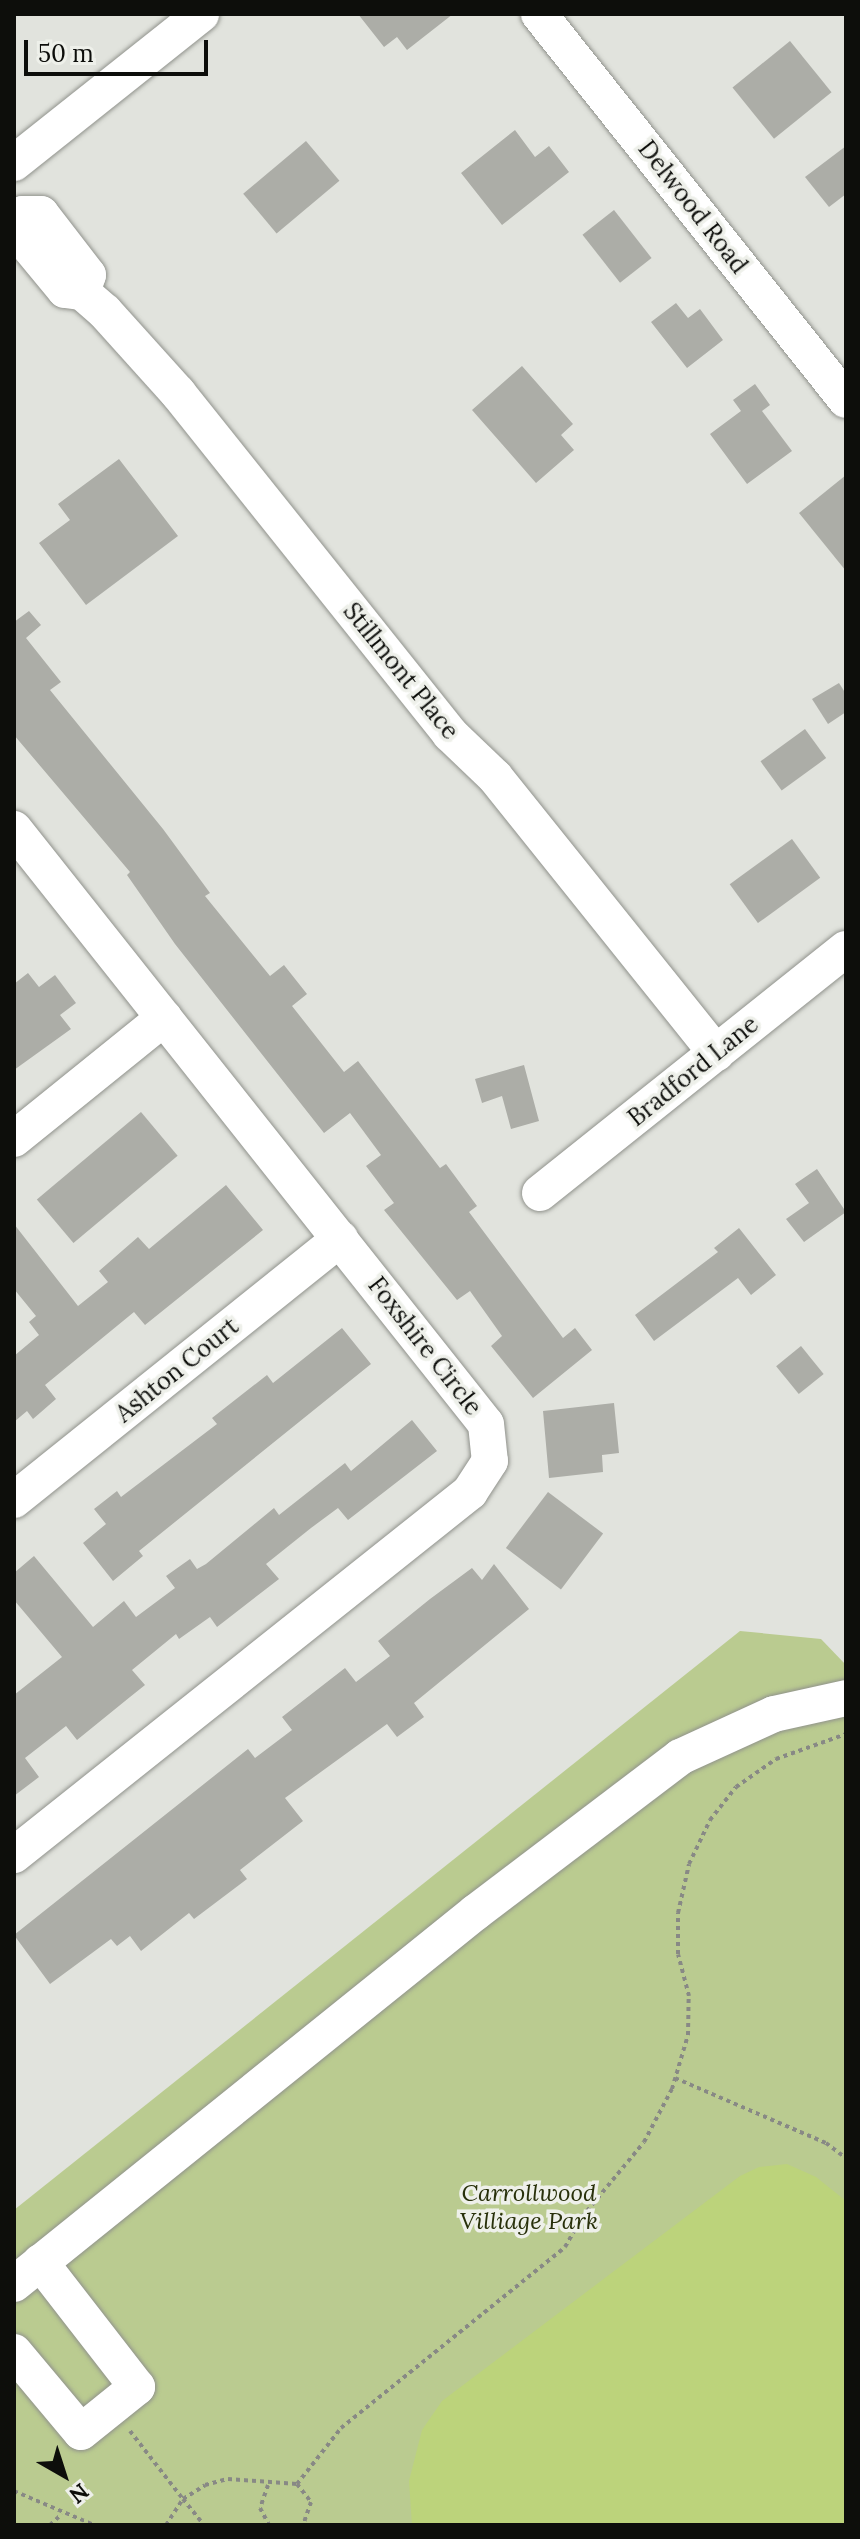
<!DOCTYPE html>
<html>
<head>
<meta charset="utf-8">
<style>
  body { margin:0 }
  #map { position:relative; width:860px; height:2539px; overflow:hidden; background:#e1e3dd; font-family:Lora,serif }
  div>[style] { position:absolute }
  .green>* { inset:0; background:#bacb90 }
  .water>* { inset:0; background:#bcd37b }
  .building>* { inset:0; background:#acada7; transform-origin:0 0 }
  .path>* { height:4px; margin-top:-2px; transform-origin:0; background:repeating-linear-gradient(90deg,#888985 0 4px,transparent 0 8px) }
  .roads { filter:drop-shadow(0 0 2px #90928c) drop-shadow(0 0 2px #90928c) }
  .minor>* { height:36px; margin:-18px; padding:0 18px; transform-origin:18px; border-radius:18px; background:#fff }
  span { translate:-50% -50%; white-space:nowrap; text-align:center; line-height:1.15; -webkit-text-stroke:7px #eef0ea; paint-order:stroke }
  .street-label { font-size:24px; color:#0d0e0b }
  .park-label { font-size:24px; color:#28300a; font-style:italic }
  .frame { position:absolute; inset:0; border:16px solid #0d0e0b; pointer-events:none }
  .north { position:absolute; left:24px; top:2435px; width:80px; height:80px; -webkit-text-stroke:6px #eef0ea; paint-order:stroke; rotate:141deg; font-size:22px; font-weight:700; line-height:32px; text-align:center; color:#0d0e0b }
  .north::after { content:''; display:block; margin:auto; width:28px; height:36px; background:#0d0e0b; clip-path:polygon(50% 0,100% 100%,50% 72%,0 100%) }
  .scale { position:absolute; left:24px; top:40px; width:184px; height:36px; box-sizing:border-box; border:4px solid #0d0e0b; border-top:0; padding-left:10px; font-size:24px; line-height:28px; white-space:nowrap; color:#0d0e0b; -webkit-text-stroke:6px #eef0ea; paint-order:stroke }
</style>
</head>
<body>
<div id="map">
  <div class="green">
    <div style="clip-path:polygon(740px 1631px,821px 1639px,846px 1665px,846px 2525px,14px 2525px,14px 2210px)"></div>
  </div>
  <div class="water">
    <div style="clip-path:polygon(787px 2164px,816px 2177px,846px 2201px,846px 2525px,412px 2525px,409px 2481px,422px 2430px,442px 2401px,740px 2176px,759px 2167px)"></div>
  </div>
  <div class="building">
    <div style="clip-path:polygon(358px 14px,453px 14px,407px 50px,397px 37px,384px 47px)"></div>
    <div style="left:790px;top:41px;width:66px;height:74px;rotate:51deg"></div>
    <div style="clip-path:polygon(515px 130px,535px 157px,549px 146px,569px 172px,502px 225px,461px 173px)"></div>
    <div style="left:306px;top:141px;width:52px;height:82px;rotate:50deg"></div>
    <div style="clip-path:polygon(846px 146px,846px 194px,829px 207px,805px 177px)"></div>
    <div style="left:614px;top:210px;width:61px;height:40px;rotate:52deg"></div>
    <div style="clip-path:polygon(676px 303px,688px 318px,700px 309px,723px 340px,687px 368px,651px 322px)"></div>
    <div style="clip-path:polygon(522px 366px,573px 424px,561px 435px,574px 450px,536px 483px,472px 410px)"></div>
    <div style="clip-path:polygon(755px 384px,770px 405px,762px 411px,792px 451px,747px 484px,710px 434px,741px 411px,733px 400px)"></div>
    <div style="clip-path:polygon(119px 459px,178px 536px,86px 605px,39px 543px,70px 520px,58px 504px)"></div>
    <div style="clip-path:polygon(846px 475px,846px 571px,799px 513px)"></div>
    <div style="clip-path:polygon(29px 611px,41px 625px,26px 638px,61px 682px,50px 690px,163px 829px,210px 893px,205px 896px,270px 976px,284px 965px,307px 994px,292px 1006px,344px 1072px,358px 1061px,440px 1168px,446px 1164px,477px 1206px,469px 1212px,563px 1338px,575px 1328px,592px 1350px,533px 1398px,491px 1346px,502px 1336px,470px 1291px,457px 1300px,384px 1210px,394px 1203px,366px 1166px,381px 1155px,350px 1113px,324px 1133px,175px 944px,127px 875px,130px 872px,14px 735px,14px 622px)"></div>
    <div style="clip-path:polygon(839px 683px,846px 694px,846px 712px,828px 724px,812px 699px)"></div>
    <div style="left:805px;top:729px;width:36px;height:55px;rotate:54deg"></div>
    <div style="left:792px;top:839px;width:48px;height:77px;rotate:54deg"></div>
    <div style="clip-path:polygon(28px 973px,39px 987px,55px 975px,76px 1003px,60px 1015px,71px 1029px,14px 1070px,14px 984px)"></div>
    <div style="clip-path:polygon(524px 1065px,539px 1121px,511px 1129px,502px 1096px,482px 1103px,475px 1079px)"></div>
    <div style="left:141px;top:1112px;width:57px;height:136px;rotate:50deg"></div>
    <div style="clip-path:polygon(817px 1169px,846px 1212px,804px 1242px,786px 1219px,809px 1203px,795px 1184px)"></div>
    <div style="clip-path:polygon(226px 1185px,263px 1230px,145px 1325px,134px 1312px,45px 1385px,56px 1399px,33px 1419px,27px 1411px,14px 1422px,14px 1356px,39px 1335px,29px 1322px,36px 1316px,14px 1289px,14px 1224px,78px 1306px,108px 1282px,99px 1271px,138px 1237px,149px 1249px)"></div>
    <div style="clip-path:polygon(739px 1228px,776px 1275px,751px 1295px,738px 1278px,654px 1341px,635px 1315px,718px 1252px,714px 1248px)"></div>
    <div style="clip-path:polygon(342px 1328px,371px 1364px,139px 1551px,143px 1556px,113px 1581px,83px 1543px,106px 1524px,94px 1509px,117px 1491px,121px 1497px,217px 1424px,212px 1418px,267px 1375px,273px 1383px)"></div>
    <div style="left:801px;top:1346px;width:36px;height:32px;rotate:51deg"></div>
    <div style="clip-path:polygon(614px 1403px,619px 1453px,602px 1455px,603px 1472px,549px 1478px,543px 1411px)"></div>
    <div style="clip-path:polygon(412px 1420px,437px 1451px,348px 1520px,338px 1508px,311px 1528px,266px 1564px,279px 1579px,217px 1627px,210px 1617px,179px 1639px,176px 1634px,132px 1670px,145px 1685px,130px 1697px,77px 1740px,66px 1726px,25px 1758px,39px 1777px,14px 1796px,14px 1695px,62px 1657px,14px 1600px,14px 1573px,34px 1556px,93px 1627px,124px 1601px,136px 1617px,175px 1588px,166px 1576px,190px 1559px,197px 1569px,206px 1564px,274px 1508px,279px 1515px,345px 1463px,351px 1471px)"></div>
    <div style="left:548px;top:1492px;width:69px;height:70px;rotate:37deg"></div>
    <div style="clip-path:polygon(494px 1564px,529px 1609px,414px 1703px,424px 1717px,397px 1737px,387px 1724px,285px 1798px,303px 1821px,240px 1870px,247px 1879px,194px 1919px,189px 1913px,141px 1951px,130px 1936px,117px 1946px,111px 1939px,50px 1984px,14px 1935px,248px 1749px,255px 1758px,292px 1730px,282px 1717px,345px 1668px,356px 1682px,390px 1656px,378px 1641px,430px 1599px,472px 1568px,482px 1580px)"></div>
  </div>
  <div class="path">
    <div style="left:675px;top:2078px;width:164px;rotate:23.3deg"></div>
    <div style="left:826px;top:2143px;width:25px;rotate:37deg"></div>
    <div style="left:130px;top:2431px;width:86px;rotate:52.1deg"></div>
    <div style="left:183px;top:2499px;width:26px;rotate:-32deg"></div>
    <div style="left:205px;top:2485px;width:24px;rotate:-15deg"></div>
    <div style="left:228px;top:2479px;width:69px;rotate:4.1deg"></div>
    <div style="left:297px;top:2484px;width:71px;rotate:-51.8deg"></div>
    <div style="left:341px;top:2428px;width:288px;rotate:-38.9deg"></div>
    <div style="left:565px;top:2247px;width:34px;rotate:-60deg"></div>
    <div style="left:582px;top:2217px;width:97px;rotate:-50.4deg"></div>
    <div style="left:644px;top:2142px;width:60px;rotate:-62.2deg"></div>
    <div style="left:672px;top:2089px;width:56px;rotate:-73.5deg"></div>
    <div style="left:688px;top:2035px;width:39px;rotate:-89deg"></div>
    <div style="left:689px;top:1996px;width:43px;rotate:-104.7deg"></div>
    <div style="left:678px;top:1954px;width:41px;rotate:-90deg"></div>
    <div style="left:678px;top:1913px;width:50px;rotate:-77.3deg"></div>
    <div style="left:689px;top:1864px;width:49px;rotate:-64.5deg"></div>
    <div style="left:710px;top:1820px;width:42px;rotate:-51.8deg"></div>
    <div style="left:736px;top:1787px;width:49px;rotate:-35deg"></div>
    <div style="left:776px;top:1759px;width:74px;rotate:-19.7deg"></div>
    <div style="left:297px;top:2484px;width:23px;rotate:52deg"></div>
    <div style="left:311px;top:2502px;width:24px;rotate:109deg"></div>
    <div style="left:268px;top:2485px;width:24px;rotate:109deg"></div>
    <div style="left:260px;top:2508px;width:19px;rotate:62deg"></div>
    <div style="left:14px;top:2491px;width:87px;rotate:23deg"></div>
    <div style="left:50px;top:2525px;width:16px;rotate:-43deg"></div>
    <div style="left:166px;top:2525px;width:31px;rotate:-57deg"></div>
    <div style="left:183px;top:2499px;width:33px;rotate:51deg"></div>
  </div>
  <div class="roads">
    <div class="minor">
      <div style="left:539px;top:14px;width:493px;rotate:51.5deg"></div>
      <div style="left:14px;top:163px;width:239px;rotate:-38.5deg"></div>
      <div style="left:23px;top:214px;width:19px;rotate:108deg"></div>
      <div style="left:17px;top:232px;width:75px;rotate:50.4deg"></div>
      <div style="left:65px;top:290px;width:17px;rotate:7deg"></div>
      <div style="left:82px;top:292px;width:30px;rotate:41deg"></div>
      <div style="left:105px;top:312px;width:109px;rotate:48deg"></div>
      <div style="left:178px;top:393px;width:436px;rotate:51.4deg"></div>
      <div style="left:450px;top:734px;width:62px;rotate:43.7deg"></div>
      <div style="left:495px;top:777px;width:354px;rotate:51.3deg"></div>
      <div style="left:23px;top:214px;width:18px"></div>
      <div style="left:41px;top:214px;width:77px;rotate:52.4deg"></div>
      <div style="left:88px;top:275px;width:18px;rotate:109deg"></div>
      <div style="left:14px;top:829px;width:759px;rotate:51.58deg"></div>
      <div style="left:486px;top:1424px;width:37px;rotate:84deg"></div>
      <div style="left:490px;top:1461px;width:37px;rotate:123deg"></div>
      <div style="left:470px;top:1492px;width:583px;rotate:141.48deg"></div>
      <div style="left:14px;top:1139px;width:193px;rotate:-38.9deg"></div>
      <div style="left:540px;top:1193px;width:391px;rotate:-38.6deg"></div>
      <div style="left:14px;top:1500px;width:418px;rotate:-38.7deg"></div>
      <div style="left:14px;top:2284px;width:593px;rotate:-38.84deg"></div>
      <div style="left:476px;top:1912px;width:256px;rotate:-37.2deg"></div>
      <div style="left:680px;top:1757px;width:103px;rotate:-24.6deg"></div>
      <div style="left:774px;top:1714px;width:74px;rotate:-12.5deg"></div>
      <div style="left:14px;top:2352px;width:104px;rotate:50.1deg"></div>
      <div style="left:81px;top:2432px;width:72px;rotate:-38.8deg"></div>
      <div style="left:137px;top:2387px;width:158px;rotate:-127.8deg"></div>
    </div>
  </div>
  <div class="street-label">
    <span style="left:693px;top:207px;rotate:52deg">Delwood Road</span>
    <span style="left:401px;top:671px;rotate:51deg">Stillmont Place</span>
    <span style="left:693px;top:1071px;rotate:-39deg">Bradford Lane</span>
    <span style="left:425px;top:1346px;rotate:52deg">Foxshire Circle</span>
    <span style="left:177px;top:1370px;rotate:-39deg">Ashton Court</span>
  </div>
  <div class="park-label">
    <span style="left:529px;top:2207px">Carrollwood<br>Villiage Park</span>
  </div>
  <div class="frame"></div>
  <div class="north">N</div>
  <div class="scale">50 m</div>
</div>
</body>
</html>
